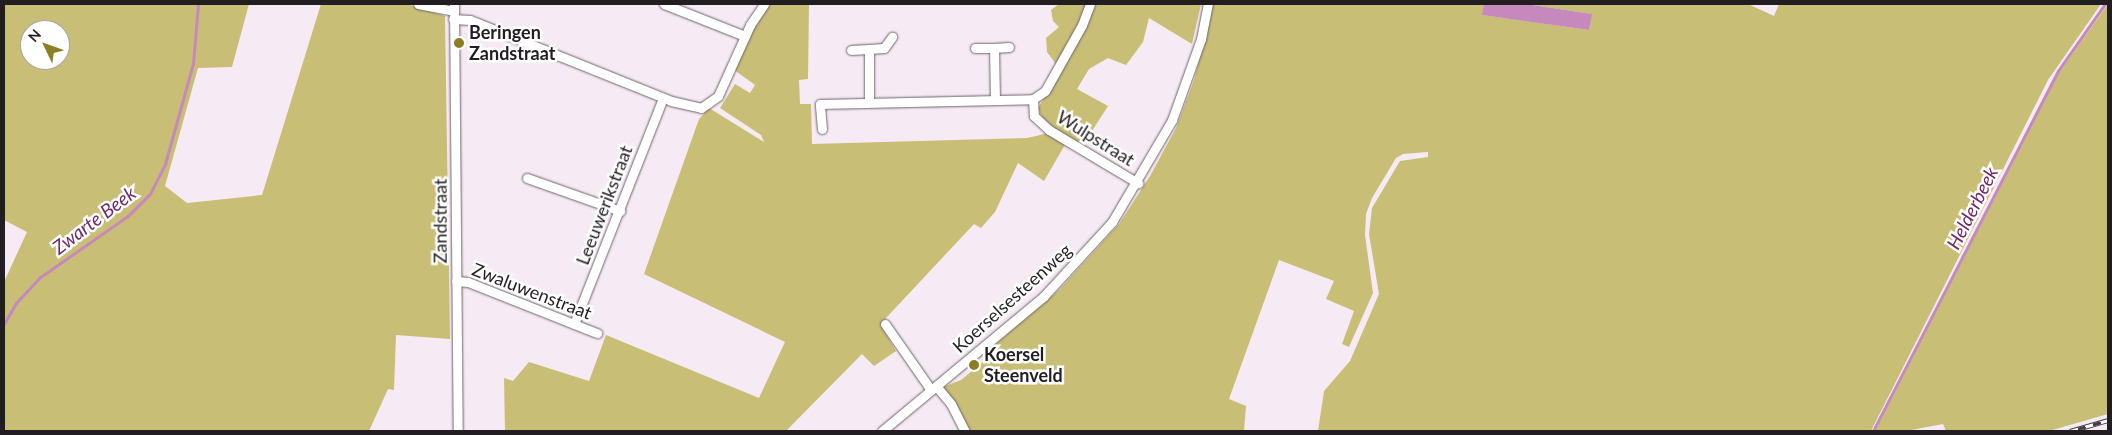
<!DOCTYPE html>
<html>
<head>
<meta charset="utf-8">
<style>
  body { margin:0 }
  #map { position:relative; width:2112px; height:435px; overflow:hidden; background:#f6ebf4; font-family:Lato,sans-serif }
  div>[style] { position:absolute }
  .green>* { inset:0; background:#c8be76 }
  .water>* { inset:0; background:#c689bd }
  .stream>* { height:2.5px; margin:-1.25px; padding:0 1.25px; transform-origin:1.25px; border-radius:1.25px; background:#c689bd }
  .roads { filter:drop-shadow(0 0 1px #6d636b) drop-shadow(0 0 1px #6d636b) }
  .minor>* { height:9px; margin:-4.5px; padding:0 4.5px; transform-origin:4.5px; border-radius:4.5px; background:#fff }
  .rail>* { height:4.5px; margin-top:-2.25px; transform-origin:0; background:repeating-linear-gradient(90deg,#fff 0 8px,#433e42 0 16px); box-sizing:border-box; border-block:1px solid #433e42 }
  .dots>* { width:14px; height:14px; translate:-50% -50%; box-sizing:border-box; border:2px solid #fff; border-radius:50% }
  span { translate:-50% -50%; white-space:nowrap; text-align:center; line-height:1.15; -webkit-text-stroke:5px #fff; paint-order:stroke }
  .poi-label { font-size:18px; color:#211d21; font-weight:700 }
  .left { translate:0 -50%; text-align:left }
  .street-label { font-size:18px; color:#211d21 }
  .water-label { font-size:19px; color:#702869; font-style:italic }
  .frame { position:absolute; inset:0; border:5px solid #211d21; pointer-events:none }
  .north { position:absolute; left:20px; top:20px; width:50px; height:50px; box-sizing:border-box; background:#fff; border:1px solid #a6a5a6; border-radius:50%; rotate:312deg; font-size:14px; font-weight:700; line-height:20px; text-align:center; color:#211d21 }
  .north::after { content:''; display:block; margin:auto; width:18px; height:22px; background:#8b7e24; clip-path:polygon(50% 0,100% 100%,50% 72%,0 100%) }
</style>
</head>
<body>
<div id="map">
  <div class="green">
    <div style="clip-path:polygon(evenodd,4px 4px,249px 4px,232px 67px,198px 68px,165px 186px,187px 203px,262px 195px,321px 4px,407px 4px,445px 16px,450px 339px,396px 335px,394px 390px,388px 389px,369px 431px,4px 431px,4px 282px,27px 232px,4px 220px,4px 4px,30px 30px,60px 30px,60px 60px,30px 60px,30px 30px)"></div>
    <div style="clip-path:polygon(769px 4px,809px 4px,808px 79px,799px 80px,800px 104px,811px 104px,812px 144px,1027px 138px,1049px 133px,1066px 143px,1044px 181px,1018px 163px,995px 212px,981px 228px,974px 224px,886px 318px,881px 326px,896px 351px,874px 366px,862px 354px,786px 431px,505px 431px,504px 378px,513px 381px,529px 362px,589px 381px,606px 335px,759px 398px,785px 342px,644px 274px,699px 119px,709px 108px,764px 142px,761px 135px,720px 108px,735px 84px,750px 93px,755px 85px,733px 69px,756px 18px)"></div>
    <div style="clip-path:polygon(1059px 4px,1086px 4px,1078px 25px,1056px 64px,1047px 52px,1046px 38px,1059px 27px,1053px 21px,1051px 10px)"></div>
    <div style="clip-path:polygon(1093px 4px,1201px 4px,1192px 44px,1149px 18px,1143px 42px,1126px 65px,1108px 58px,1089px 69px,1077px 89px,1108px 106px,1083px 145px,1044px 122px,1038px 108px,1069px 57px)"></div>
    <div style="clip-path:polygon(1213px 4px,1484px 4px,1483px 15px,1589px 30px,1591px 14px,1526px 4px,1748px 4px,1774px 16px,1779px 4px,2101px 4px,2048px 80px,1871px 431px,1318px 431px,1324px 391px,1350px 361px,1379px 294px,1369px 234px,1372px 208px,1400px 161px,1428px 157px,1428px 152px,1403px 154px,1396px 158px,1372px 198px,1366px 214px,1365px 235px,1373px 293px,1349px 347px,1342px 344px,1354px 311px,1326px 299px,1334px 281px,1279px 260px,1229px 399px,1246px 406px,1244px 431px,969px 431px,943px 387px,961px 380px,984px 361px,991px 348px,1059px 290px,1119px 224px,1150px 176px,1176px 128px,1194px 80px)"></div>
    <div style="clip-path:polygon(2108px 4px,2108px 414px,2049px 431px,1946px 431px,1943px 424px,1906px 431px,1875px 431px,2059px 73px)"></div>
  </div>
  <div class="water">
    <div style="clip-path:polygon(1484px 4px,1526px 4px,1592px 14px,1589px 30px,1482px 15px)"></div>
  </div>
  <div class="stream">
    <div style="left:4px;top:324px;width:24px;rotate:-60deg"></div>
    <div style="left:16px;top:303px;width:34px;rotate:-47deg"></div>
    <div style="left:39px;top:278px;width:108px;rotate:-34.9deg"></div>
    <div style="left:128px;top:216px;width:31px;rotate:-45deg"></div>
    <div style="left:150px;top:194px;width:34px;rotate:-63deg"></div>
    <div style="left:165px;top:164px;width:104px;rotate:-74.4deg"></div>
    <div style="left:193px;top:64px;width:60px;rotate:-85.2deg"></div>
    <div style="left:1873px;top:431px;width:405px;rotate:-62.8deg"></div>
    <div style="left:2058px;top:71px;width:82px;rotate:-55deg"></div>
  </div>
  <div class="roads">
    <div class="minor">
      <div style="left:418px;top:4px;width:36px;rotate:11deg"></div>
      <div style="left:454px;top:4px;width:427px;rotate:89.5deg"></div>
      <div style="left:664px;top:4px;width:87px;rotate:21.6deg"></div>
      <div style="left:453px;top:19px;width:17px;rotate:3deg"></div>
      <div style="left:470px;top:20px;width:217px;rotate:21.9deg"></div>
      <div style="left:671px;top:101px;width:31px;rotate:13deg"></div>
      <div style="left:701px;top:108px;width:21px;rotate:-35deg"></div>
      <div style="left:718px;top:96px;width:78px;rotate:-65.7deg"></div>
      <div style="left:750px;top:25px;width:25px;rotate:-56deg"></div>
      <div style="left:975px;top:48px;width:19px"></div>
      <div style="left:994px;top:48px;width:52px;rotate:88.9deg"></div>
      <div style="left:994px;top:48px;width:15px;rotate:-4deg"></div>
      <div style="left:869px;top:49px;width:15px;rotate:-4deg"></div>
      <div style="left:884px;top:48px;width:14px;rotate:-54deg"></div>
      <div style="left:851px;top:50px;width:18px;rotate:-3deg"></div>
      <div style="left:869px;top:49px;width:53px;rotate:90deg"></div>
      <div style="left:1033px;top:99px;width:14px;rotate:-34deg"></div>
      <div style="left:1045px;top:91px;width:76px;rotate:-60.7deg"></div>
      <div style="left:1082px;top:25px;width:22px;rotate:-69deg"></div>
      <div style="left:822px;top:129px;width:25px;rotate:-95deg"></div>
      <div style="left:820px;top:104px;width:213px;rotate:-1.3deg"></div>
      <div style="left:1033px;top:99px;width:17px;rotate:87deg"></div>
      <div style="left:1034px;top:116px;width:21px;rotate:43deg"></div>
      <div style="left:1049px;top:130px;width:104px;rotate:30.8deg"></div>
      <div style="left:527px;top:178px;width:99px;rotate:19.5deg"></div>
      <div style="left:456px;top:281px;width:12px;rotate:5deg"></div>
      <div style="left:468px;top:282px;width:139px;rotate:21.6deg"></div>
      <div style="left:574px;top:324px;width:243px;rotate:-68.5deg"></div>
      <div style="left:885px;top:324px;width:80px;rotate:55.1deg"></div>
      <div style="left:936px;top:386px;width:23px;rotate:50deg"></div>
      <div style="left:951px;top:404px;width:30px;rotate:63deg"></div>
      <div style="left:882px;top:431px;width:211px;rotate:-39.8deg"></div>
      <div style="left:1044px;top:296px;width:100px;rotate:-47.4deg"></div>
      <div style="left:1112px;top:222px;width:118px;rotate:-59.5deg"></div>
      <div style="left:1172px;top:120px;width:86px;rotate:-70.3deg"></div>
      <div style="left:1201px;top:39px;width:36px;rotate:-79deg"></div>
    </div>
  </div>
  <div class="rail">
    <div style="left:2070px;top:431px;width:40px;rotate:-16deg"></div>
  </div>
  <div class="dots">
    <div style="left:459px;top:43px;background:#8b7e24"></div>
    <div style="left:974px;top:365px;background:#8b7e24"></div>
  </div>
  <div class="poi-label">
    <span class="left" style="left:469px;top:43px">Beringen<br>Zandstraat</span>
    <span class="left" style="left:984px;top:365px">Koersel<br>Steenveld</span>
  </div>
  <div class="street-label">
    <span style="left:1096px;top:138px;rotate:32deg">Wulpstraat</span>
    <span style="left:604px;top:205px;rotate:-69deg">Leeuwerikstraat</span>
    <span style="left:440px;top:221px;rotate:-90deg">Zandstraat</span>
    <span style="left:532px;top:291px;rotate:21deg">Zwaluwenstraat</span>
    <span style="left:1012px;top:298px;rotate:-42deg">Koerselsesteenweg</span>
  </div>
  <div class="water-label">
    <span style="left:1972px;top:208px;rotate:-63deg">Helderbeek</span>
    <span style="left:94px;top:220px;rotate:-37deg">Zwarte Beek</span>
  </div>
  <div class="frame"></div>
  <div class="north">N</div>
</div>
</body>
</html>
